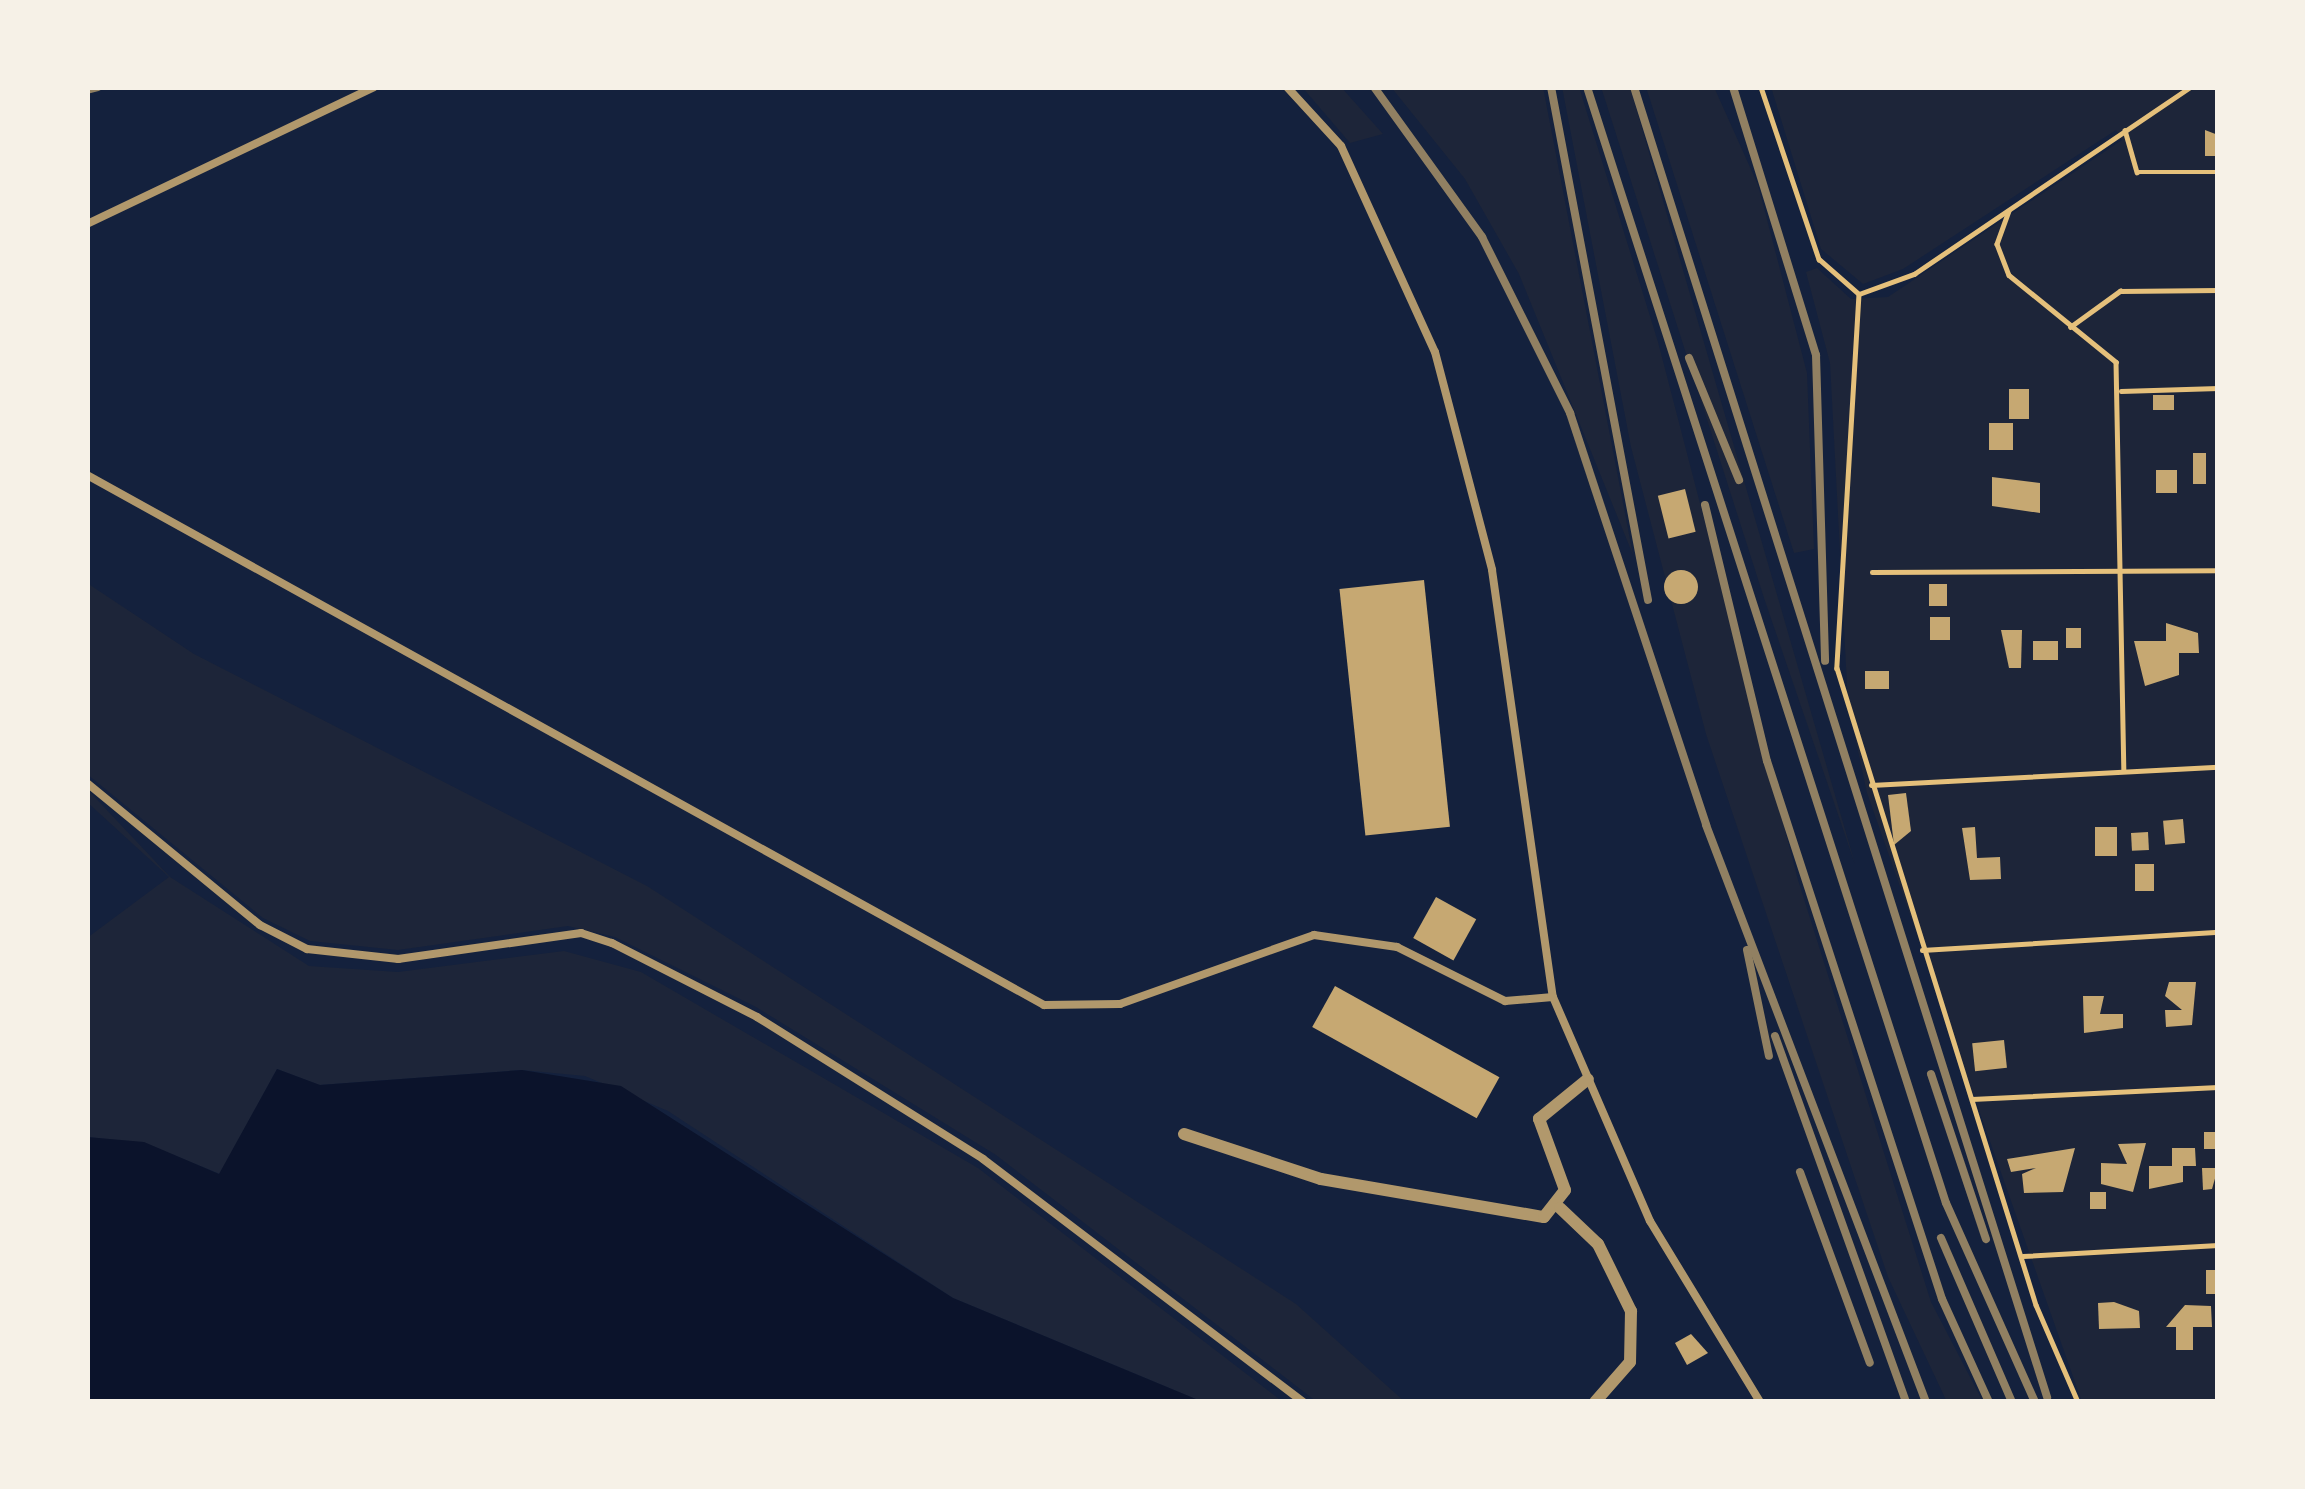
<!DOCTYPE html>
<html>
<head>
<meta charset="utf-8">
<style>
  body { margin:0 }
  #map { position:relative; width:2305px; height:1489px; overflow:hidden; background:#14213d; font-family:Lora,serif }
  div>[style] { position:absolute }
  .green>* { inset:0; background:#1d2539 }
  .water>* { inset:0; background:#0b132b }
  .building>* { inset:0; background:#c6a872; transform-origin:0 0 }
  .round { border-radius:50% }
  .path>* { height:4.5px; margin:-2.25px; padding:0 2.25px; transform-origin:2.25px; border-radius:2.25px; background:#e5c07b }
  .service>* { height:8px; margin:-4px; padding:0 4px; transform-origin:4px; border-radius:4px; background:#b1986c }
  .minor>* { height:12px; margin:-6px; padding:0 6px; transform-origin:6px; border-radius:6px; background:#b1986c }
  .rail>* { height:8px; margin:-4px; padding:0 4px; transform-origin:4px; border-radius:4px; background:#918062 }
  span { translate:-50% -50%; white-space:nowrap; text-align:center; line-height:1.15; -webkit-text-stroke:12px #f6f1e7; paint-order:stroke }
  .frame { position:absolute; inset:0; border:90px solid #f6f1e7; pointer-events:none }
</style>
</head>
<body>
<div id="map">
  <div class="green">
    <div style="clip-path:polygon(1302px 87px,1341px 87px,1383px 134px,1350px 143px)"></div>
    <div style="clip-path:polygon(1391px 87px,1543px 87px,1633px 555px,1519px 274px,1465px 179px)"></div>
    <div style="clip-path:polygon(1562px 87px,1579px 87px,1658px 342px,1798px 880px,1931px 1302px,1983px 1402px,1947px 1402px,1888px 1277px,1706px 734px,1631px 447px)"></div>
    <div style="clip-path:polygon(1601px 87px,1630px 87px,1855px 864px,1764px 598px)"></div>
    <div style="clip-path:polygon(1646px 87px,1714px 87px,1758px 185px,1807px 373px,1814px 549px,1794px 553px)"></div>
    <div style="clip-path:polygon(1771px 87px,2218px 87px,2218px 1402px,2082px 1402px,1867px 793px,1848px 704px,1830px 363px,1806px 272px,1817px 268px,1851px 299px,1888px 297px,2122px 140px,2116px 130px,1903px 269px,1863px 284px,1821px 249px)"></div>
    <div style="clip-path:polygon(87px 583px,194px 654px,647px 886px,1296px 1304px,1405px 1402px,1317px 1402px,996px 1155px,756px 1007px,615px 937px,568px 926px,398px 950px,310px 941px,263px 918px,87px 774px)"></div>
    <div style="clip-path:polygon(87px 789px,170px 877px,309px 966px,398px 972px,564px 951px,641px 972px,978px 1168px,1283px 1402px,1203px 1402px,953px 1298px,668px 1111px,585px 1076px,522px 1070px,319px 1085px,277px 1069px,220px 1174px,144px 1143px,87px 1137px,87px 938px,169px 877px,87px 802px)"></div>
  </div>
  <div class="water">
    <div style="clip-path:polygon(277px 1069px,320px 1085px,522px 1070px,621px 1086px,953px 1298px,1203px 1402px,87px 1402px,87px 1137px,144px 1142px,219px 1174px)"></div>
  </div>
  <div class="building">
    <div style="clip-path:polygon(2205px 130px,2218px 135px,2218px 156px,2205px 156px)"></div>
    <div style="left:2029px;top:389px;width:30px;height:20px;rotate:90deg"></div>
    <div style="left:2174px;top:395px;width:15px;height:21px;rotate:90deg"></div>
    <div style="left:1989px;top:423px;width:24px;height:27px"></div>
    <div style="left:2193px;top:453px;width:13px;height:31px"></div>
    <div style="left:2156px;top:470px;width:21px;height:23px"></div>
    <div style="clip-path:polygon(1992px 477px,2040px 483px,2040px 513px,1992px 506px)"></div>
    <div style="left:1685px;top:489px;width:44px;height:28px;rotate:76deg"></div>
    <div class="round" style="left:1664px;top:570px;width:34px;height:34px"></div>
    <div style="left:1424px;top:580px;width:248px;height:85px;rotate:84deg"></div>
    <div style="left:1929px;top:584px;width:18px;height:22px"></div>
    <div style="left:1950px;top:617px;width:23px;height:20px;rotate:90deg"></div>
    <div style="clip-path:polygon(2166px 623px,2198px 633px,2199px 653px,2179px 653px,2179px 675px,2145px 686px,2134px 641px,2166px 641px)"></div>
    <div style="left:2066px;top:628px;width:15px;height:20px"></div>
    <div style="clip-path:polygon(2001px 630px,2022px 630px,2021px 668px,2009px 668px)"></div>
    <div style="left:2058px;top:641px;width:19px;height:25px;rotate:90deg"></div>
    <div style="left:1865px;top:671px;width:24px;height:18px"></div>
    <div style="clip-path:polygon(1906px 793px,1911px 831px,1894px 845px,1888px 795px)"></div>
    <div style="left:2183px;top:819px;width:24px;height:20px;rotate:85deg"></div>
    <div style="clip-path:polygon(1975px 827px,1977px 858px,2000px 857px,2001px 879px,1970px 880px,1962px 828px)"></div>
    <div style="left:2095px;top:827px;width:22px;height:29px"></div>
    <div style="left:2148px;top:832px;width:18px;height:17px;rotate:87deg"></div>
    <div style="left:2135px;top:864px;width:19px;height:27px"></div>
    <div style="left:1436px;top:897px;width:46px;height:47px;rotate:29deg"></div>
    <div style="clip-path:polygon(2169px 982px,2196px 982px,2192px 1025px,2166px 1027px,2165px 1010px,2182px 1010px,2165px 996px)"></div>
    <div style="left:1335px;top:986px;width:188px;height:47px;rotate:29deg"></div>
    <div style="clip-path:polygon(2083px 996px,2104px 996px,2100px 1014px,2123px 1014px,2123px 1028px,2084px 1033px)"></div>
    <div style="left:2004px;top:1040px;width:28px;height:32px;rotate:84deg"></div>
    <div style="left:2204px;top:1132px;width:14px;height:17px"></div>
    <div style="clip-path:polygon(2146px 1143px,2133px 1192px,2101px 1184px,2101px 1163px,2127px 1164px,2118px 1144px)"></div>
    <div style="clip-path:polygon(2075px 1148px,2063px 1192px,2024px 1193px,2022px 1174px,2036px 1168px,2011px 1172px,2007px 1159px)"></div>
    <div style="clip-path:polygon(2172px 1148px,2195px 1148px,2196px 1166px,2183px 1166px,2183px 1182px,2149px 1189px,2149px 1166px,2172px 1166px)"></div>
    <div style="clip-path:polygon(2202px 1168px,2218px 1168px,2212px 1189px,2203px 1190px)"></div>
    <div style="left:2090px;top:1192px;width:16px;height:17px"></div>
    <div style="left:2206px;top:1270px;width:12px;height:24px"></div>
    <div style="clip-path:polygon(2114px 1302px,2139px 1311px,2140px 1328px,2099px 1329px,2098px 1303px)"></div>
    <div style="clip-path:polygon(2185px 1305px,2211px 1306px,2212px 1327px,2193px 1327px,2193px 1350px,2176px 1350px,2176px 1327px,2166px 1327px)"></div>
    <div style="clip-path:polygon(1691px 1334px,1708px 1353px,1687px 1365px,1675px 1343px)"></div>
  </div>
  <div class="path">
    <div style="left:1761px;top:87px;width:182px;rotate:71.4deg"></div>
    <div style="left:1819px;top:259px;width:53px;rotate:41.2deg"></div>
    <div style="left:1859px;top:294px;width:59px;rotate:-20deg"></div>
    <div style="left:1914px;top:274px;width:333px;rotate:-34.1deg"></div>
    <div style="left:2125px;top:130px;width:44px;rotate:74.1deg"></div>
    <div style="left:2137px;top:172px;width:81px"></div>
    <div style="left:2009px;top:211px;width:35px;rotate:110deg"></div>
    <div style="left:1997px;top:244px;width:33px;rotate:69deg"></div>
    <div style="left:2009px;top:275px;width:138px;rotate:39.1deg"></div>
    <div style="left:2116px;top:362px;width:409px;rotate:88.9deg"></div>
    <div style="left:1859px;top:294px;width:375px;rotate:93.4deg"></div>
    <div style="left:1837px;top:668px;width:667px;rotate:72.65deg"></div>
    <div style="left:2036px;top:1305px;width:106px;rotate:66.6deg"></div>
    <div style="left:2070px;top:327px;width:62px;rotate:-35.8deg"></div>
    <div style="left:2120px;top:291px;width:98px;rotate:-0.6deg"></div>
    <div style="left:2121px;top:391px;width:97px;rotate:-1.8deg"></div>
    <div style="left:1872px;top:572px;width:346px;rotate:-0.3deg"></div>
    <div style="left:1871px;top:785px;width:347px;rotate:-3deg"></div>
    <div style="left:1922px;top:950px;width:297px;rotate:-3.5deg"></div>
    <div style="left:1972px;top:1099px;width:246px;rotate:-2.8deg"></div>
    <div style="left:2023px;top:1256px;width:195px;rotate:-3.2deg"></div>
  </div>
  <div class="service">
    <div style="left:1287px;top:87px;width:80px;rotate:47.5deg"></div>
    <div style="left:1341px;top:146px;width:226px;rotate:65.5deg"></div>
    <div style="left:1435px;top:352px;width:225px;rotate:75.3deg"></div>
    <div style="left:1492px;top:570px;width:431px;rotate:81.9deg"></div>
    <div style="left:1553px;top:997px;width:244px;rotate:66.6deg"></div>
    <div style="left:1650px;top:1221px;width:212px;rotate:58.7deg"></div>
    <div style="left:87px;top:224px;width:318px;rotate:-25.5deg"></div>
    <div style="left:87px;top:475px;width:1094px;rotate:28.98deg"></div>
    <div style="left:1044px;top:1005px;width:76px;rotate:-0.8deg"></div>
    <div style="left:1120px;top:1004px;width:206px;rotate:-19.6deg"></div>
    <div style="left:1314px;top:935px;width:84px;rotate:8.2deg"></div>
    <div style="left:1397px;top:947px;width:121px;rotate:26.6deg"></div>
    <div style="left:1505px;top:1001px;width:48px;rotate:-4.8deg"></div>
    <div style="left:87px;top:783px;width:224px;rotate:39.4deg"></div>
    <div style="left:260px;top:925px;width:53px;rotate:27.1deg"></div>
    <div style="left:307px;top:949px;width:92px;rotate:6.3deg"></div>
    <div style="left:398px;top:959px;width:185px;rotate:-8.1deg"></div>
    <div style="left:581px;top:933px;width:33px;rotate:18deg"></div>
    <div style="left:612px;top:943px;width:163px;rotate:27deg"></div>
    <div style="left:757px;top:1017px;width:267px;rotate:32.1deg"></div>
    <div style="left:983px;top:1159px;width:402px;rotate:37.2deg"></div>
  </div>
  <div class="minor">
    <div style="left:1184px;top:1134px;width:144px;rotate:18.2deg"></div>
    <div style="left:1321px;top:1179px;width:226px;rotate:9.7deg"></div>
    <div style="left:1544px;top:1217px;width:34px;rotate:-52deg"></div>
    <div style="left:1565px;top:1190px;width:76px;rotate:-110.1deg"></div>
    <div style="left:1539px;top:1119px;width:63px;rotate:-39.2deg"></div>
    <div style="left:1560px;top:1208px;width:52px;rotate:43.5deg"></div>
    <div style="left:1598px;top:1244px;width:75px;rotate:63.8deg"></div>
    <div style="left:1631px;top:1311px;width:51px;rotate:91.1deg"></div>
    <div style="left:1630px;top:1362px;width:53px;rotate:131.2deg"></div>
  </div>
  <div class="rail">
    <div style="left:1374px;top:87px;width:185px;rotate:54.2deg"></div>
    <div style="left:1482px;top:237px;width:197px;rotate:63.4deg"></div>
    <div style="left:1570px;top:413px;width:434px;rotate:71.7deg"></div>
    <div style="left:1706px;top:825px;width:618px;rotate:69.13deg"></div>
    <div style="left:1551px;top:87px;width:522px;rotate:79.29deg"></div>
    <div style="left:1587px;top:87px;width:1172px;rotate:72.17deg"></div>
    <div style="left:1946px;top:1203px;width:218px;rotate:65.9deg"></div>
    <div style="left:1634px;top:87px;width:1374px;rotate:72.5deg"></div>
    <div style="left:1733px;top:87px;width:281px;rotate:72.8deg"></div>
    <div style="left:1816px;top:355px;width:306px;rotate:88.3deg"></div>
    <div style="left:87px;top:90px;width:11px;rotate:-15deg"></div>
    <div style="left:1689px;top:358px;width:132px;rotate:67.7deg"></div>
    <div style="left:1705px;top:505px;width:263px;rotate:76.4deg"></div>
    <div style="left:1767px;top:761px;width:566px;rotate:71.98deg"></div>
    <div style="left:1942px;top:1299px;width:113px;rotate:65.5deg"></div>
    <div style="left:1747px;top:950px;width:108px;rotate:78.3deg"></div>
    <div style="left:1775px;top:1036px;width:389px;rotate:70.3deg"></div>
    <div style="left:1931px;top:1074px;width:174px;rotate:71.6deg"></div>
    <div style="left:1800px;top:1172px;width:203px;rotate:69.9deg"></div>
    <div style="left:1941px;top:1238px;width:179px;rotate:66.6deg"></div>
  </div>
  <div class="frame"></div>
</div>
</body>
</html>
